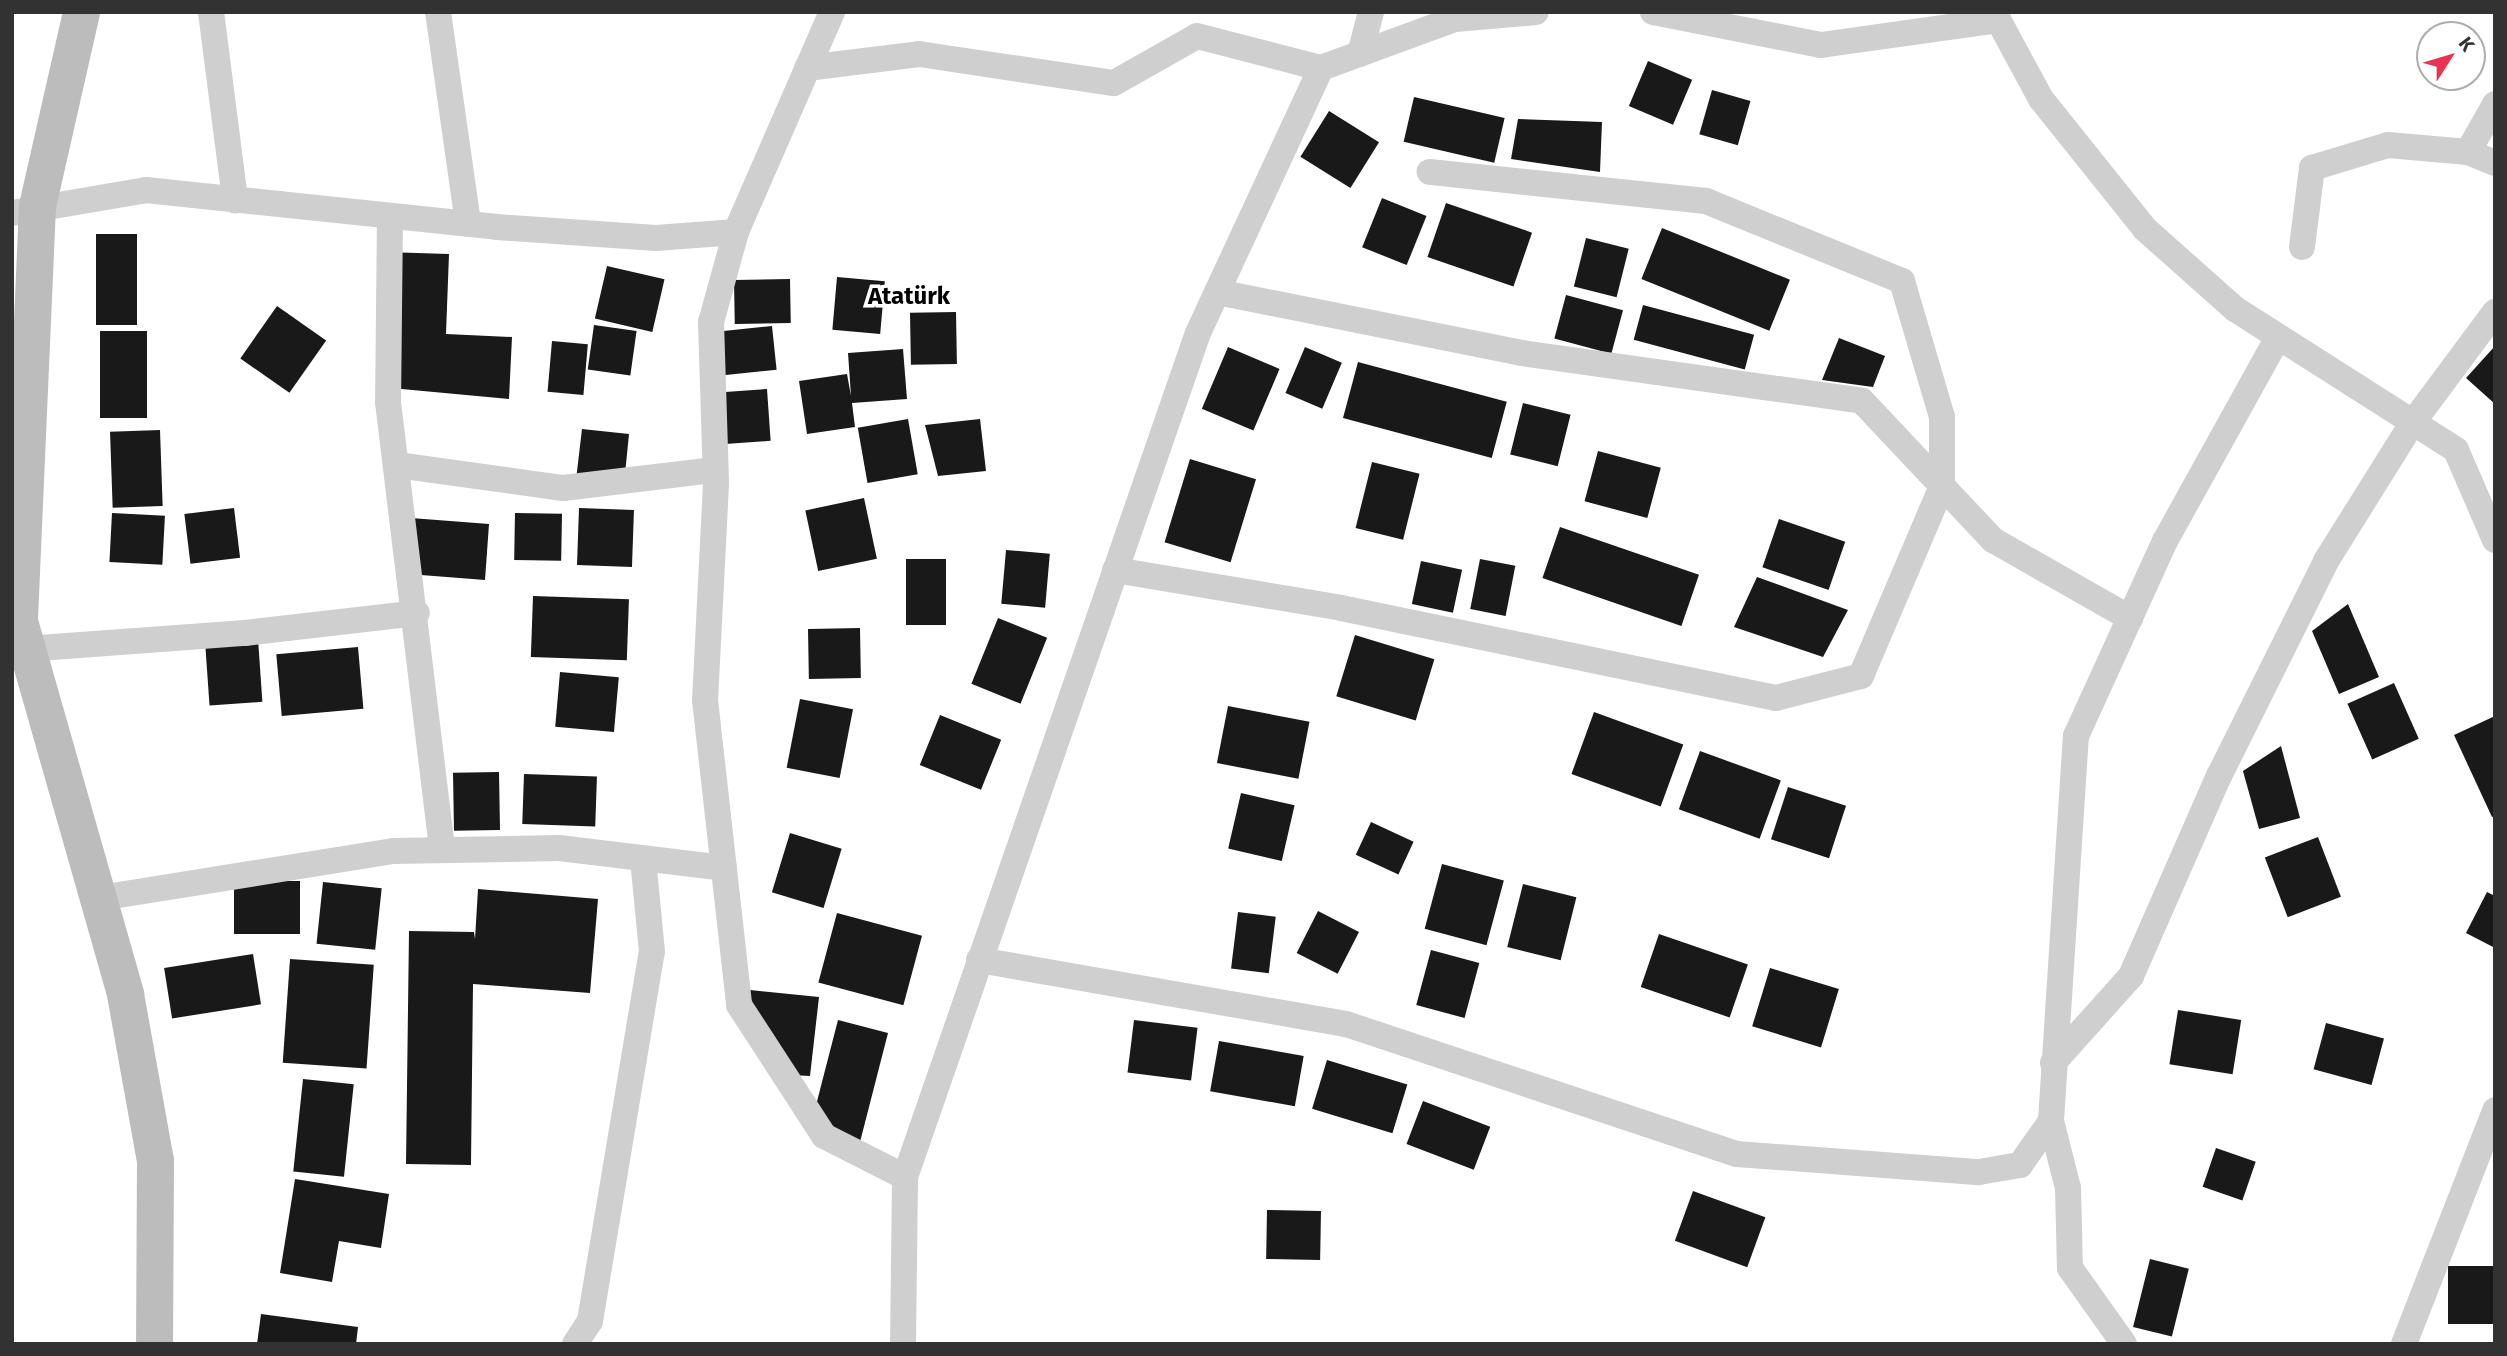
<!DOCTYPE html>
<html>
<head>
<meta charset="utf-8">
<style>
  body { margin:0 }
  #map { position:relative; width:2507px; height:1356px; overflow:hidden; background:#fff; font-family:"Fira Sans",sans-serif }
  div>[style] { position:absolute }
  .building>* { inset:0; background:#191919; transform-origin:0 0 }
  .minor>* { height:26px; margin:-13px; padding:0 13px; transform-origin:13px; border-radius:13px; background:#cfcfcf }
  .secondary>* { height:37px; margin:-18.5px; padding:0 18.5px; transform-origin:18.5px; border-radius:18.5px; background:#bcbcbc }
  span { translate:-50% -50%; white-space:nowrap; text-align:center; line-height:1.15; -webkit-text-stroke:7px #fff; paint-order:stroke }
  .district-label { font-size:24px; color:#000; font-weight:700 }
  .frame { position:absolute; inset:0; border:14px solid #323232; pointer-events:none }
  .north { position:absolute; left:2416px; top:21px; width:70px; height:70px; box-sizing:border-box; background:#fff; border:2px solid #adadad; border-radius:50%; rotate:53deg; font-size:19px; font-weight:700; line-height:28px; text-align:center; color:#323232 }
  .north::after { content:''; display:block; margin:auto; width:24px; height:32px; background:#ea3353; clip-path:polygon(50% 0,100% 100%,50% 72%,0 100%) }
</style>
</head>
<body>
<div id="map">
  <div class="building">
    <div style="left:1648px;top:61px;width:48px;height:49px;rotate:23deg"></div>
    <div style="left:1712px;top:90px;width:40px;height:46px;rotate:16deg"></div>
    <div style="left:1414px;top:97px;width:93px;height:46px;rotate:13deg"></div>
    <div style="left:1329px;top:111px;width:59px;height:54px;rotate:32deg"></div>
    <div style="clip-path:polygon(1518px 119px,1602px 122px,1600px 172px,1511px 159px)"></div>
    <div style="left:1382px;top:198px;width:48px;height:53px;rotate:22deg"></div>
    <div style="left:1446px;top:203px;width:91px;height:57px;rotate:19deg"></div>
    <div style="left:1662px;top:228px;width:138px;height:55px;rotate:22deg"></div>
    <div style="left:96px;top:234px;width:41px;height:91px"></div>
    <div style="left:1586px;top:238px;width:44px;height:50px;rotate:14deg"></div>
    <div style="clip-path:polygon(385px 252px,449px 254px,446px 334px,512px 337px,509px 399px,380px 387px)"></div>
    <div style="left:607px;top:266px;width:59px;height:54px;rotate:13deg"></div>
    <div style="left:837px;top:277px;width:48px;height:53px;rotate:5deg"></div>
    <div style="left:790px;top:279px;width:44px;height:56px;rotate:89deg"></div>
    <div style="left:1566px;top:295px;width:59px;height:45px;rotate:15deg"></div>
    <div style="left:1643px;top:305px;width:115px;height:36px;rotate:15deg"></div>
    <div style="left:277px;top:306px;width:60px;height:64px;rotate:35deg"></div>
    <div style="left:956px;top:312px;width:52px;height:46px;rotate:89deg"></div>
    <div style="left:594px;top:325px;width:43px;height:45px;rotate:8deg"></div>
    <div style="left:772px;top:326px;width:44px;height:56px;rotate:84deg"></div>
    <div style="left:100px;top:331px;width:47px;height:87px"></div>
    <div style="clip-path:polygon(1839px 338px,1885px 356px,1873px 387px,1822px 380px)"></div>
    <div style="left:552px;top:341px;width:36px;height:51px;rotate:5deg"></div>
    <div style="clip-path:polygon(2495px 346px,2495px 404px,2466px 378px)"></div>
    <div style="left:1228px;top:347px;width:56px;height:67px;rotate:23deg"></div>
    <div style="left:1305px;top:347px;width:40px;height:50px;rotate:23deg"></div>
    <div style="clip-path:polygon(903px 349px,907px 399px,852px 403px,855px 427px,807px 434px,799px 381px,847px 374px,851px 396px,848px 353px)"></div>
    <div style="left:1358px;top:362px;width:154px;height:58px;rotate:15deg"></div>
    <div style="left:767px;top:389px;width:52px;height:49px;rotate:86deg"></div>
    <div style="left:1523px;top:403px;width:49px;height:53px;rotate:14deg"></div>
    <div style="left:908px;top:419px;width:56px;height:51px;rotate:80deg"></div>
    <div style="clip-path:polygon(980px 419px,986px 471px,938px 476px,925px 425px)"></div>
    <div style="clip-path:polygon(582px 429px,629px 434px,625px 474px,576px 480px)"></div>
    <div style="left:160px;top:430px;width:76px;height:50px;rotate:88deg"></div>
    <div style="left:1598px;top:451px;width:65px;height:52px;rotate:15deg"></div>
    <div style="left:1190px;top:459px;width:69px;height:87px;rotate:17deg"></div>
    <div style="left:1372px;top:462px;width:49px;height:68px;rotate:14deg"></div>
    <div style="left:864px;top:498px;width:62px;height:60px;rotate:78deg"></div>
    <div style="left:234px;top:508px;width:50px;height:50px;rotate:83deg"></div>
    <div style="left:579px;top:508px;width:55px;height:57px;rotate:2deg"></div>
    <div style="left:112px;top:513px;width:53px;height:49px;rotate:3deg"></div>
    <div style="left:515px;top:513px;width:47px;height:47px;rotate:1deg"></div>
    <div style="clip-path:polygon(411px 518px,489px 524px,485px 580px,421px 575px)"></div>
    <div style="left:1779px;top:519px;width:70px;height:51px;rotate:19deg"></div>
    <div style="left:1560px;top:527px;width:147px;height:54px;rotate:19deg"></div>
    <div style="left:1006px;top:550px;width:44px;height:54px;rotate:5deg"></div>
    <div style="left:906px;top:559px;width:40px;height:66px"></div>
    <div style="left:1480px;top:559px;width:36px;height:51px;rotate:11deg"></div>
    <div style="left:1421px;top:561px;width:42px;height:44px;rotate:12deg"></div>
    <div style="clip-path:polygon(1757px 577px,1848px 610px,1823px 657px,1734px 627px)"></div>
    <div style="left:533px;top:596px;width:96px;height:61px;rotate:2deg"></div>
    <div style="clip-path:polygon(2348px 604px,2379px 677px,2339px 694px,2312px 631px)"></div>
    <div style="left:998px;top:618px;width:53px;height:71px;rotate:22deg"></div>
    <div style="left:860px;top:628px;width:50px;height:52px;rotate:89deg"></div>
    <div style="left:1355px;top:635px;width:83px;height:64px;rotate:17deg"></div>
    <div style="left:258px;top:639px;width:63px;height:53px;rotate:86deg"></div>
    <div style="left:358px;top:647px;width:62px;height:82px;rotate:85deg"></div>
    <div style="left:560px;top:672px;width:59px;height:55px;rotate:5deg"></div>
    <div style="left:2394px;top:683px;width:61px;height:51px;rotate:66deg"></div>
    <div style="left:800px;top:699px;width:54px;height:70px;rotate:11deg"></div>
    <div style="left:1228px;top:706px;width:83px;height:58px;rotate:11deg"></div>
    <div style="left:1594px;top:712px;width:95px;height:66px;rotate:20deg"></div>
    <div style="left:940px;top:715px;width:66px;height:54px;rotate:22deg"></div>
    <div style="clip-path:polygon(2495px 716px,2495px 816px,2492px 817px,2454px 735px)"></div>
    <div style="clip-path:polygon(2281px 746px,2300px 818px,2259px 829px,2243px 771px)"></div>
    <div style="left:1700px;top:751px;width:86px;height:62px;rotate:20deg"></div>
    <div style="left:499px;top:772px;width:58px;height:46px;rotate:89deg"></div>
    <div style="left:524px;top:774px;width:73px;height:50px;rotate:2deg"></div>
    <div style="left:1788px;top:787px;width:61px;height:55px;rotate:18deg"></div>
    <div style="left:1241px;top:793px;width:55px;height:57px;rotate:13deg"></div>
    <div style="left:1371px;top:822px;width:47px;height:36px;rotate:25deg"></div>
    <div style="left:790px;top:833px;width:54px;height:62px;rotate:17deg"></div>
    <div style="left:2318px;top:837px;width:64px;height:57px;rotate:69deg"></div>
    <div style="left:1442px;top:864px;width:64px;height:67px;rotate:15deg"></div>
    <div style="left:234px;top:881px;width:66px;height:53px"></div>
    <div style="left:323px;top:882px;width:59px;height:62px;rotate:6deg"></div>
    <div style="left:1523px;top:884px;width:55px;height:65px;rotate:14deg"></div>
    <div style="clip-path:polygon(478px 889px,598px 899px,590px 993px,473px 984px,471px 1165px,406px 1164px,409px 931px,474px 932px,475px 939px)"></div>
    <div style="clip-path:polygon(2487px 892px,2495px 896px,2495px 948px,2466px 933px)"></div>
    <div style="left:1318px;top:911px;width:46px;height:47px;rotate:27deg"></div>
    <div style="left:1238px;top:912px;width:38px;height:57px;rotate:7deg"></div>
    <div style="left:837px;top:913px;width:88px;height:72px;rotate:15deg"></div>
    <div style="left:1659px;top:934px;width:94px;height:56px;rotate:19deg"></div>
    <div style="left:1431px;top:950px;width:50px;height:57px;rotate:15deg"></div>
    <div style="left:253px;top:954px;width:51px;height:90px;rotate:81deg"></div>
    <div style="left:290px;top:959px;width:84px;height:104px;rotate:4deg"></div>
    <div style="left:1770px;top:968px;width:72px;height:61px;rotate:17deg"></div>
    <div style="clip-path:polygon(750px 990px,819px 997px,810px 1076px,791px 1075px,747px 1008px)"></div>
    <div style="left:2178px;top:1010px;width:64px;height:55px;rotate:9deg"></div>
    <div style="clip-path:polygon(838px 1020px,888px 1033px,860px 1142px,827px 1133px,814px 1113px)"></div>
    <div style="left:1134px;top:1020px;width:64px;height:53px;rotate:7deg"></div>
    <div style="left:2326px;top:1023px;width:60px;height:48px;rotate:15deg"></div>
    <div style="left:1219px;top:1041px;width:86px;height:51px;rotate:10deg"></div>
    <div style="left:1327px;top:1060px;width:84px;height:51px;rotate:17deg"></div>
    <div style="left:303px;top:1079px;width:51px;height:93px;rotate:6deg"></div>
    <div style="left:1423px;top:1101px;width:72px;height:46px;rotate:21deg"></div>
    <div style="left:2216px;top:1148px;width:42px;height:41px;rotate:19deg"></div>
    <div style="clip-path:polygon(295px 1179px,389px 1194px,381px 1248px,339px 1241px,332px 1282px,280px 1273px)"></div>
    <div style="left:1693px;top:1191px;width:77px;height:53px;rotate:20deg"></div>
    <div style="left:1267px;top:1210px;width:54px;height:49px;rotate:1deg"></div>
    <div style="left:2150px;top:1259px;width:40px;height:70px;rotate:14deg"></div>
    <div style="left:2495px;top:1266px;width:58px;height:47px;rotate:90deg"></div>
    <div style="clip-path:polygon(261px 1314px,358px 1327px,356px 1344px,257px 1344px)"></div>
  </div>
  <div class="minor">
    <div style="left:211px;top:12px;width:190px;rotate:82.7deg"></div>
    <div style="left:438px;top:12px;width:214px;rotate:81.9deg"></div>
    <div style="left:832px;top:12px;width:240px;rotate:113.6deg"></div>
    <div style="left:736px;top:232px;width:93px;rotate:105.5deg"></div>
    <div style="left:711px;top:322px;width:162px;rotate:88.2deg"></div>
    <div style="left:716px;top:484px;width:216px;rotate:92.9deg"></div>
    <div style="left:705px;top:700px;width:307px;rotate:83.6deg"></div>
    <div style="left:739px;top:1005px;width:156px;rotate:57deg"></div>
    <div style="left:824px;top:1136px;width:91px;rotate:26.8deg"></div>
    <div style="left:1653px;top:12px;width:171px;rotate:11.1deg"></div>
    <div style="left:1821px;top:45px;width:179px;rotate:-8deg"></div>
    <div style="left:1994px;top:12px;width:99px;rotate:61.6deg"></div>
    <div style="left:2041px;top:99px;width:166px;rotate:51.3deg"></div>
    <div style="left:2145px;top:229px;width:120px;rotate:41.6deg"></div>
    <div style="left:2235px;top:309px;width:262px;rotate:32.5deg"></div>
    <div style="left:2456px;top:450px;width:98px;rotate:66.6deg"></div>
    <div style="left:1360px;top:54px;width:43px;rotate:-75.3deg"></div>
    <div style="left:807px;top:68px;width:113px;rotate:-7.1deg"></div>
    <div style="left:919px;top:54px;width:197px;rotate:8.5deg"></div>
    <div style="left:1114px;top:83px;width:95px;rotate:-29.5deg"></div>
    <div style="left:1197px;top:36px;width:128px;rotate:14.5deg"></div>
    <div style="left:1321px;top:68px;width:143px;rotate:-20.1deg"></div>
    <div style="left:1455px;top:19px;width:81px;rotate:-4.9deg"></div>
    <div style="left:2468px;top:152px;width:55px;rotate:-60.6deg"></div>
    <div style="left:12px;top:213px;width:136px;rotate:-9.7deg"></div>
    <div style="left:146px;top:190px;width:353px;rotate:6deg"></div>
    <div style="left:497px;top:227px;width:159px;rotate:4deg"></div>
    <div style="left:656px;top:238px;width:80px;rotate:-4.3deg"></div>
    <div style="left:390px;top:216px;width:186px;rotate:90.6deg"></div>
    <div style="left:388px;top:402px;width:451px;rotate:83.1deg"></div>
    <div style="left:2302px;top:247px;width:80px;rotate:-82.8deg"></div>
    <div style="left:2312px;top:168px;width:79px;rotate:-16.8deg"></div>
    <div style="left:2388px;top:145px;width:80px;rotate:5deg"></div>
    <div style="left:2468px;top:152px;width:29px;rotate:22deg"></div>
    <div style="left:1217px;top:292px;width:311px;rotate:11.3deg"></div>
    <div style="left:1522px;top:353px;width:343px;rotate:8deg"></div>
    <div style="left:1862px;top:401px;width:191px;rotate:46.7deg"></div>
    <div style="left:1993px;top:540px;width:158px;rotate:29.7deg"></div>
    <div style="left:397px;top:465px;width:168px;rotate:7.9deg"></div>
    <div style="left:563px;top:488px;width:153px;rotate:-6.8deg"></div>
    <div style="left:1115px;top:570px;width:229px;rotate:9.5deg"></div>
    <div style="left:1341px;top:608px;width:444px;rotate:11.7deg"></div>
    <div style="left:1776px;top:698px;width:88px;rotate:-14.5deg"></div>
    <div style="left:1861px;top:676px;width:207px;rotate:-66.9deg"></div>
    <div style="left:1942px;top:486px;width:69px;rotate:-90deg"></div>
    <div style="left:1942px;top:417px;width:142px;rotate:-106.4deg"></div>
    <div style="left:1902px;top:281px;width:212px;rotate:-157.8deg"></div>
    <div style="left:1706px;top:201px;width:278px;rotate:-174deg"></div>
    <div style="left:12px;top:650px;width:234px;rotate:-4.2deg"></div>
    <div style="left:245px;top:633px;width:173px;rotate:-6.6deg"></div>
    <div style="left:100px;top:898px;width:297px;rotate:-9.1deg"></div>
    <div style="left:393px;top:851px;width:166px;rotate:-1deg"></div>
    <div style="left:559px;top:848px;width:166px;rotate:6.9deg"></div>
    <div style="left:979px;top:960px;width:373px;rotate:9.9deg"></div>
    <div style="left:1346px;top:1024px;width:412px;rotate:18.4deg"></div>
    <div style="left:1737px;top:1154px;width:243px;rotate:4.3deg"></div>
    <div style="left:1979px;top:1172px;width:42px;rotate:-9.7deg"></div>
    <div style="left:2020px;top:1165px;width:54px;rotate:-54.8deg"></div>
    <div style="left:2051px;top:1121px;width:386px;rotate:-86.3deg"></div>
    <div style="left:2076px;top:736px;width:214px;rotate:-65.5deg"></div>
    <div style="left:2165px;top:541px;width:233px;rotate:-61deg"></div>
    <div style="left:2053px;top:1063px;width:117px;rotate:-48.1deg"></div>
    <div style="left:2131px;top:976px;width:219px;rotate:-66.3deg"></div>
    <div style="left:2219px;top:776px;width:240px;rotate:-63.5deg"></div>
    <div style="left:2326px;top:561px;width:160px;rotate:-58deg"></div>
    <div style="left:2411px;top:425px;width:141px;rotate:-53.4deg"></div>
    <div style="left:2051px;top:1121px;width:69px;rotate:75.8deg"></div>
    <div style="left:2068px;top:1188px;width:80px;rotate:88.6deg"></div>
    <div style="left:2070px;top:1268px;width:93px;rotate:54.6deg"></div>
    <div style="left:575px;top:1344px;width:27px;rotate:-57deg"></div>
    <div style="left:590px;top:1321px;width:374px;rotate:-80.5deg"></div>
    <div style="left:652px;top:952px;width:94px;rotate:-95.5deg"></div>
    <div style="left:903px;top:1344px;width:167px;rotate:-89.3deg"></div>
    <div style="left:905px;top:1177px;width:893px;rotate:-70.86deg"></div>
    <div style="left:1198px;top:333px;width:292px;rotate:-65.1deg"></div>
    <div style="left:2404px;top:1344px;width:251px;rotate:-68.7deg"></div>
  </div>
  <div class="secondary">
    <div style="left:81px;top:12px;width:199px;rotate:102.8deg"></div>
    <div style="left:37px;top:206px;width:415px;rotate:92.5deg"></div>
    <div style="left:19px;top:621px;width:388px;rotate:74.1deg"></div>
    <div style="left:125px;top:994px;width:169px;rotate:79.8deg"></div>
    <div style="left:155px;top:1160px;width:184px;rotate:90.3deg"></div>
  </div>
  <div class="district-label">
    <span style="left:909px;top:297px">Atatürk</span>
  </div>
  <div class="frame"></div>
  <div class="north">K</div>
</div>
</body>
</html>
